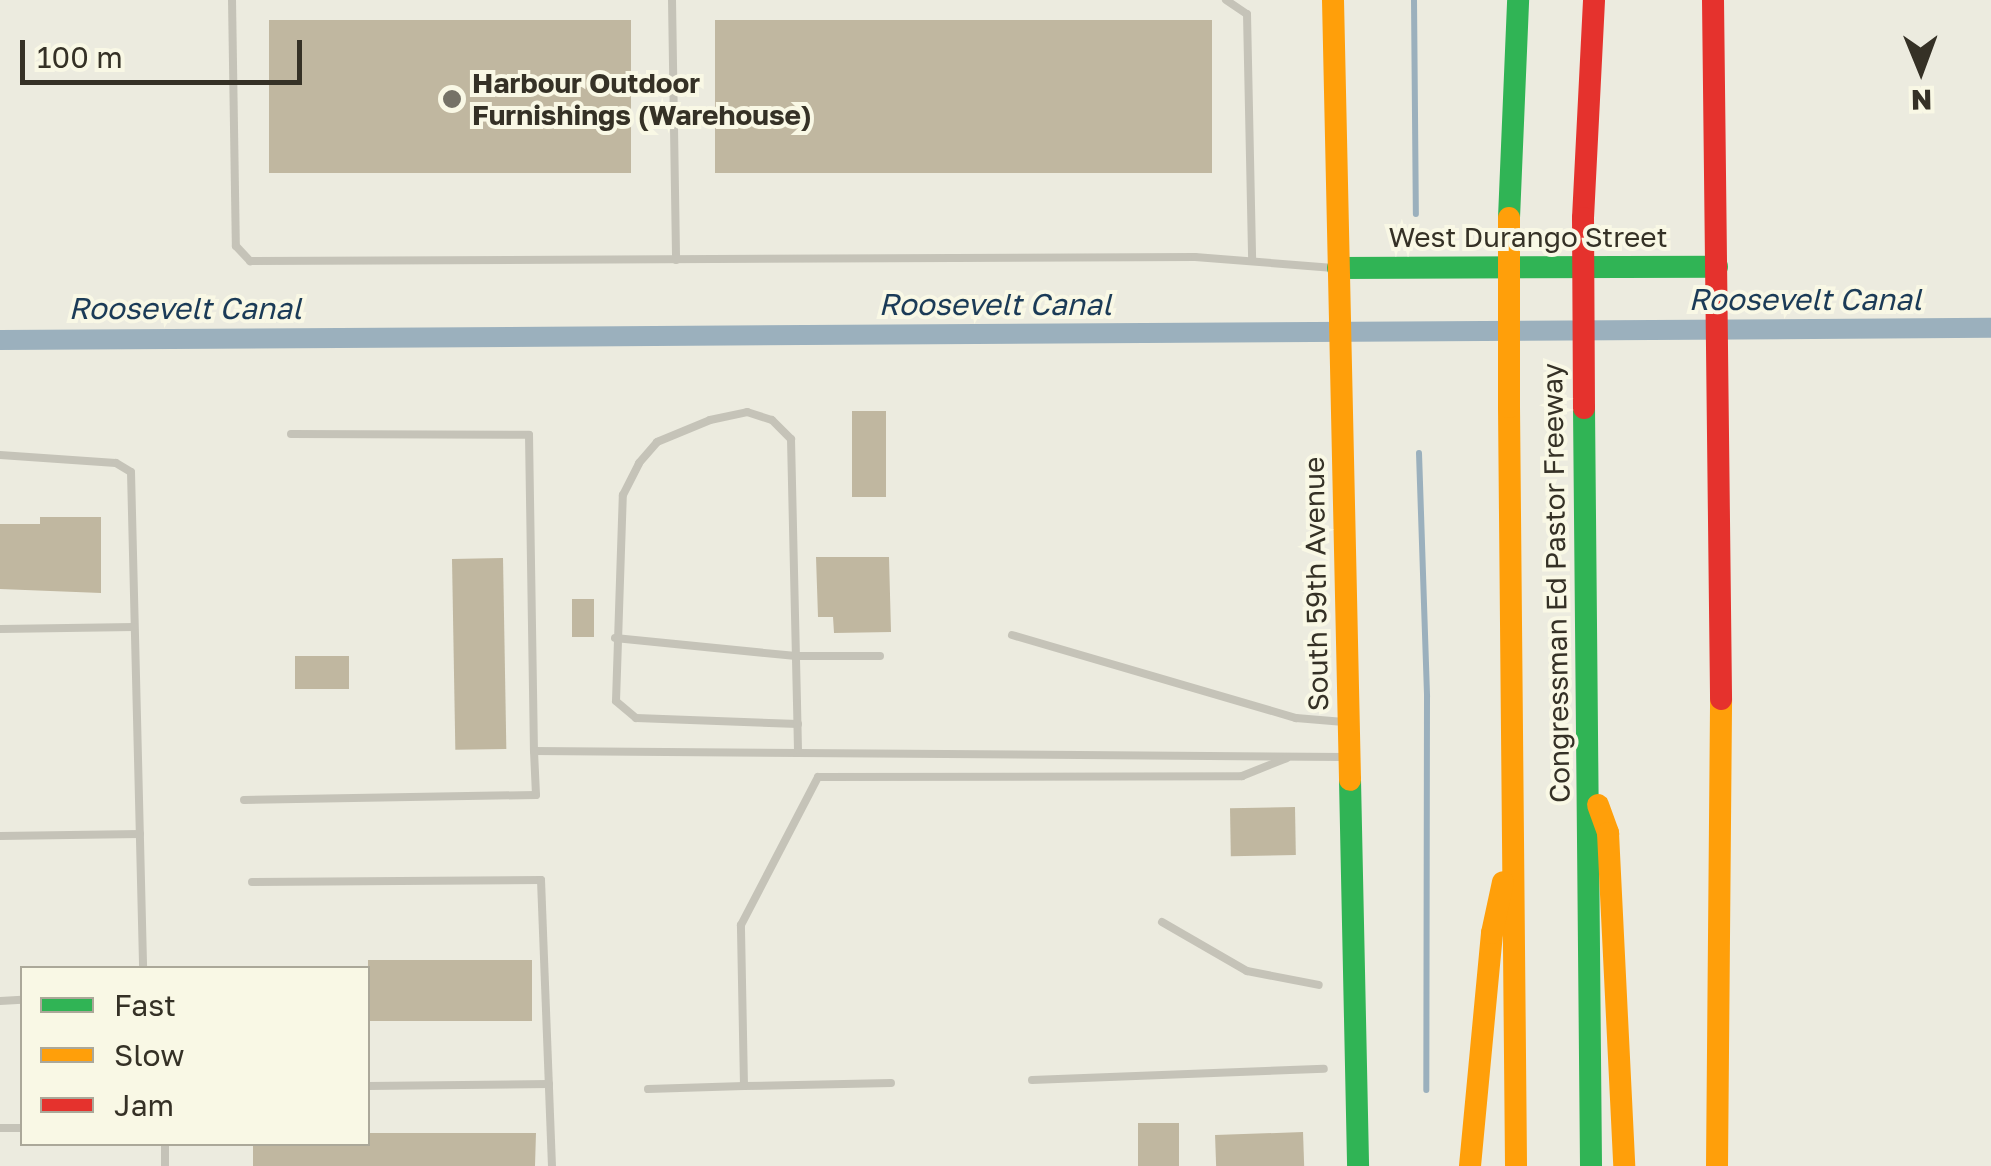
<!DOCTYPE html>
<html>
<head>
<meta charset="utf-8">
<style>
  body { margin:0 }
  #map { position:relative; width:1991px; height:1166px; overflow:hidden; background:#ecebdf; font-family:"Golos Text",sans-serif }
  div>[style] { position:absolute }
  .stream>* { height:6px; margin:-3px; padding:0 3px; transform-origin:3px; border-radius:3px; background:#9bb0bd }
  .canal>* { height:20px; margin:-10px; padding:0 10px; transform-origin:10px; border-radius:10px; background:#9bb0bd }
  .building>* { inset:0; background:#c0b7a0; transform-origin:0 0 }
  .lane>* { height:8px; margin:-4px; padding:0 4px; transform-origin:4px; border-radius:4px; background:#c5c3b8 }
  .fast>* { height:22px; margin:-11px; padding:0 11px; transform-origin:11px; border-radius:11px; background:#30b455 }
  .slow>* { height:22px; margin:-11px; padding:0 11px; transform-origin:11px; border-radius:11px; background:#ff9f0a }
  .jam>* { height:22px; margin:-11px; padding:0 11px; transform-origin:11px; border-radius:11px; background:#e5322d }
  .slow-bridge>* { height:22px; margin:-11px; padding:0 11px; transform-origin:11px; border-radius:11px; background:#ff9f0a }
  .jam-bridge>* { height:22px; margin:-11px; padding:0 11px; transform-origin:11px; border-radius:11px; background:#e5322d }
  .dots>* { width:28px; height:28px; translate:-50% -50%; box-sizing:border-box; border:5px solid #f9f8e5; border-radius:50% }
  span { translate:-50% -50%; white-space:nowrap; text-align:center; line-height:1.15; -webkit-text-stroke:8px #f9f8e5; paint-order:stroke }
  .poi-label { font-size:28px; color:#353126; font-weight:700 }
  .left { translate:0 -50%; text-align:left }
  .street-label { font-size:28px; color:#353126 }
  .water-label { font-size:30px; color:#1b3b57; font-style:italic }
  .legend { position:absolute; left:20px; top:966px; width:350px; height:180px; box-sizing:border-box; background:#f9f8e5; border:2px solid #aba899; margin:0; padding:12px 18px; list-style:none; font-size:30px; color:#353126 }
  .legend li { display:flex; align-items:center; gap:20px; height:50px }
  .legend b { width:50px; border:2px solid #aba899 }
  .north { position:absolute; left:1871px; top:20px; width:100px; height:100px; -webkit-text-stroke:8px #f9f8e5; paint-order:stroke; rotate:179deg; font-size:28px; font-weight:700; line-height:40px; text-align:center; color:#353126 }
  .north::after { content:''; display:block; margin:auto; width:35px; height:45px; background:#353126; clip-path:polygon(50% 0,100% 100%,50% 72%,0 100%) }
  .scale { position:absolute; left:20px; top:40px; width:282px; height:45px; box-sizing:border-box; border:5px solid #353126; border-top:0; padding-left:12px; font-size:30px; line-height:35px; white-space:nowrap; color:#353126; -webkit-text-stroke:8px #f9f8e5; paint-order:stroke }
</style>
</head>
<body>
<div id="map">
  <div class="stream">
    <div style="left:1414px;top:0;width:214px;rotate:89.5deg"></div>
    <div style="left:1419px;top:453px;width:244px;rotate:88.1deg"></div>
    <div style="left:1427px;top:697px;width:393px;rotate:90.1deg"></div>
  </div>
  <div class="canal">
    <div style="left:0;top:340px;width:1991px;rotate:-0.35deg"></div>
  </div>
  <div class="building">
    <div style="left:631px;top:20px;width:153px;height:362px;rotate:90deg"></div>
    <div style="left:715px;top:20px;width:497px;height:153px"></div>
    <div style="left:852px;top:411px;width:34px;height:86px"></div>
    <div style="clip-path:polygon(40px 517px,101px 517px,101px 593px,0 589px,0 524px,40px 524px)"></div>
    <div style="clip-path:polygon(816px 557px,889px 557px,891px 632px,834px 633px,833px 617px,818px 617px)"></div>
    <div style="left:503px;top:558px;width:191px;height:51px;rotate:89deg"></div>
    <div style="left:572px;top:599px;width:22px;height:38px"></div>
    <div style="left:349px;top:656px;width:33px;height:54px;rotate:90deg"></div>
    <div style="left:1295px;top:807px;width:48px;height:65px;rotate:89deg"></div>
    <div style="left:368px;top:960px;width:164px;height:61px"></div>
    <div style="left:1179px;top:1123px;width:43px;height:41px;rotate:90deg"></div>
    <div style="left:1303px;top:1132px;width:34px;height:88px;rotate:88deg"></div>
    <div style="clip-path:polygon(368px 1133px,536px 1133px,535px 1166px,253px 1166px,253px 1144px,368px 1144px)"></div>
  </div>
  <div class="lane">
    <div style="left:232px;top:0;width:246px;rotate:89.1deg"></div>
    <div style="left:236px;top:246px;width:21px;rotate:47deg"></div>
    <div style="left:250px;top:261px;width:945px;rotate:-0.24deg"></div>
    <div style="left:1195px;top:257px;width:139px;rotate:4.5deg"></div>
    <div style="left:672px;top:0;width:260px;rotate:89.1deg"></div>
    <div style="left:1226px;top:0;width:25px;rotate:34deg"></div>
    <div style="left:1247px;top:14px;width:247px;rotate:88.8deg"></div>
    <div style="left:291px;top:434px;width:238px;rotate:0.2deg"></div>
    <div style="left:529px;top:435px;width:316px;rotate:89.1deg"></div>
    <div style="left:534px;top:751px;width:810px;rotate:0.42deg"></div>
    <div style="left:0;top:455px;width:116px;rotate:3.9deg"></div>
    <div style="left:116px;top:463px;width:17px;rotate:31deg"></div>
    <div style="left:131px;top:472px;width:496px;rotate:88.6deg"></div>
    <div style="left:0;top:629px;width:134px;rotate:-0.9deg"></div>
    <div style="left:1012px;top:635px;width:296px;rotate:16.3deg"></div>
    <div style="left:1296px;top:718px;width:48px;rotate:4.8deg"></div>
    <div style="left:615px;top:638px;width:182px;rotate:5.7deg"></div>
    <div style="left:796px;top:656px;width:84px"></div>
    <div style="left:798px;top:724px;width:162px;rotate:-177.9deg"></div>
    <div style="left:636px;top:718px;width:26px;rotate:-140deg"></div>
    <div style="left:616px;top:701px;width:206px;rotate:-88.1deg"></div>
    <div style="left:623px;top:495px;width:36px;rotate:-63deg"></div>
    <div style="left:639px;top:463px;width:28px;rotate:-49deg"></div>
    <div style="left:657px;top:442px;width:57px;rotate:-22.5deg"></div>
    <div style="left:710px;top:420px;width:38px;rotate:-12deg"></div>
    <div style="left:747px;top:412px;width:26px;rotate:18deg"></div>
    <div style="left:772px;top:420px;width:27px;rotate:45deg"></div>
    <div style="left:791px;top:439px;width:264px;rotate:88.7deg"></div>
    <div style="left:797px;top:703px;width:47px;rotate:88.8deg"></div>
    <div style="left:244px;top:800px;width:292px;rotate:-1deg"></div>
    <div style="left:536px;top:795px;width:44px;rotate:-92.6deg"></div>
    <div style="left:0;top:836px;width:140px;rotate:-0.8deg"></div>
    <div style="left:252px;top:882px;width:289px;rotate:-0.4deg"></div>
    <div style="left:541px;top:880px;width:286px;rotate:87.8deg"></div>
    <div style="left:1162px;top:922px;width:98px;rotate:30deg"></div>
    <div style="left:1247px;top:971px;width:73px;rotate:11deg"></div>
    <div style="left:0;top:1001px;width:22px;rotate:-3deg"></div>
    <div style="left:1032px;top:1080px;width:292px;rotate:-2.2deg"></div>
    <div style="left:891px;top:1083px;width:147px;rotate:178.8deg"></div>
    <div style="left:744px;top:1086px;width:161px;rotate:-91.1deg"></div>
    <div style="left:741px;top:925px;width:167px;rotate:-62.5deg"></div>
    <div style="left:818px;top:777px;width:424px;rotate:-0.1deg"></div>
    <div style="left:1242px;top:776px;width:48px;rotate:-21.8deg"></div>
    <div style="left:368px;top:1086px;width:181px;rotate:-0.6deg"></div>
    <div style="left:648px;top:1089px;width:96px;rotate:-1.8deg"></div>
    <div style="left:0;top:1128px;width:22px"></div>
    <div style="left:165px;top:1144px;width:22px;rotate:90deg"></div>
  </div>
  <div class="fast">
    <div style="left:1509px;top:218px;width:218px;rotate:-87.6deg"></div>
    <div style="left:1338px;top:268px;width:379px;rotate:-0.2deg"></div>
    <div style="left:1584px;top:408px;width:758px;rotate:89.47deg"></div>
    <div style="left:1350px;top:780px;width:386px;rotate:88.8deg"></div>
  </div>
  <div class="slow">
    <div style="left:1333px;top:0;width:780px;rotate:88.75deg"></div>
    <div style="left:1509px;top:407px;width:759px;rotate:89.47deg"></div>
    <div style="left:1598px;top:805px;width:30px;rotate:70deg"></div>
    <div style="left:1608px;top:833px;width:333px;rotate:87.2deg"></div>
    <div style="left:1470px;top:1166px;width:234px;rotate:-84.6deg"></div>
    <div style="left:1492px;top:933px;width:52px;rotate:-77.8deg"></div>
    <div style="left:1717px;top:1166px;width:467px;rotate:-89.5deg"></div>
  </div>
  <div class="jam">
    <div style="left:1713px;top:0;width:699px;rotate:89.34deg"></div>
    <div style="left:1583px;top:218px;width:218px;rotate:-87.1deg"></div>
  </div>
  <div class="slow-bridge">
    <div style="left:1509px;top:218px;width:189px;rotate:90deg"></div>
  </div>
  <div class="jam-bridge">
    <div style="left:1583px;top:218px;width:190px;rotate:89.7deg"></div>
  </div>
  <div class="dots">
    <div style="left:452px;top:99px;background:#757267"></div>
  </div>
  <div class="poi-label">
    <span class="left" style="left:472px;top:99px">Harbour Outdoor<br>Furnishings (Warehouse)</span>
  </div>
  <div class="street-label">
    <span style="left:1528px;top:237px">West Durango Street</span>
    <span style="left:1556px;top:583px;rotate:-91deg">Congressman Ed Pastor Freeway</span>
    <span style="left:1316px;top:584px;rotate:-91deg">South 59th Avenue</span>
  </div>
  <div class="water-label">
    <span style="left:1805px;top:299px">Roosevelt Canal</span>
    <span style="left:995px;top:304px">Roosevelt Canal</span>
    <span style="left:185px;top:308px">Roosevelt Canal</span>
  </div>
  <ul class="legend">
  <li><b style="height:12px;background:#30b455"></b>Fast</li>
  <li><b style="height:12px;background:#ff9f0a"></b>Slow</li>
  <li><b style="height:12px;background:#e5322d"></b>Jam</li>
  </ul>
  <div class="north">N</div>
  <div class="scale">100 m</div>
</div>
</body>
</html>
